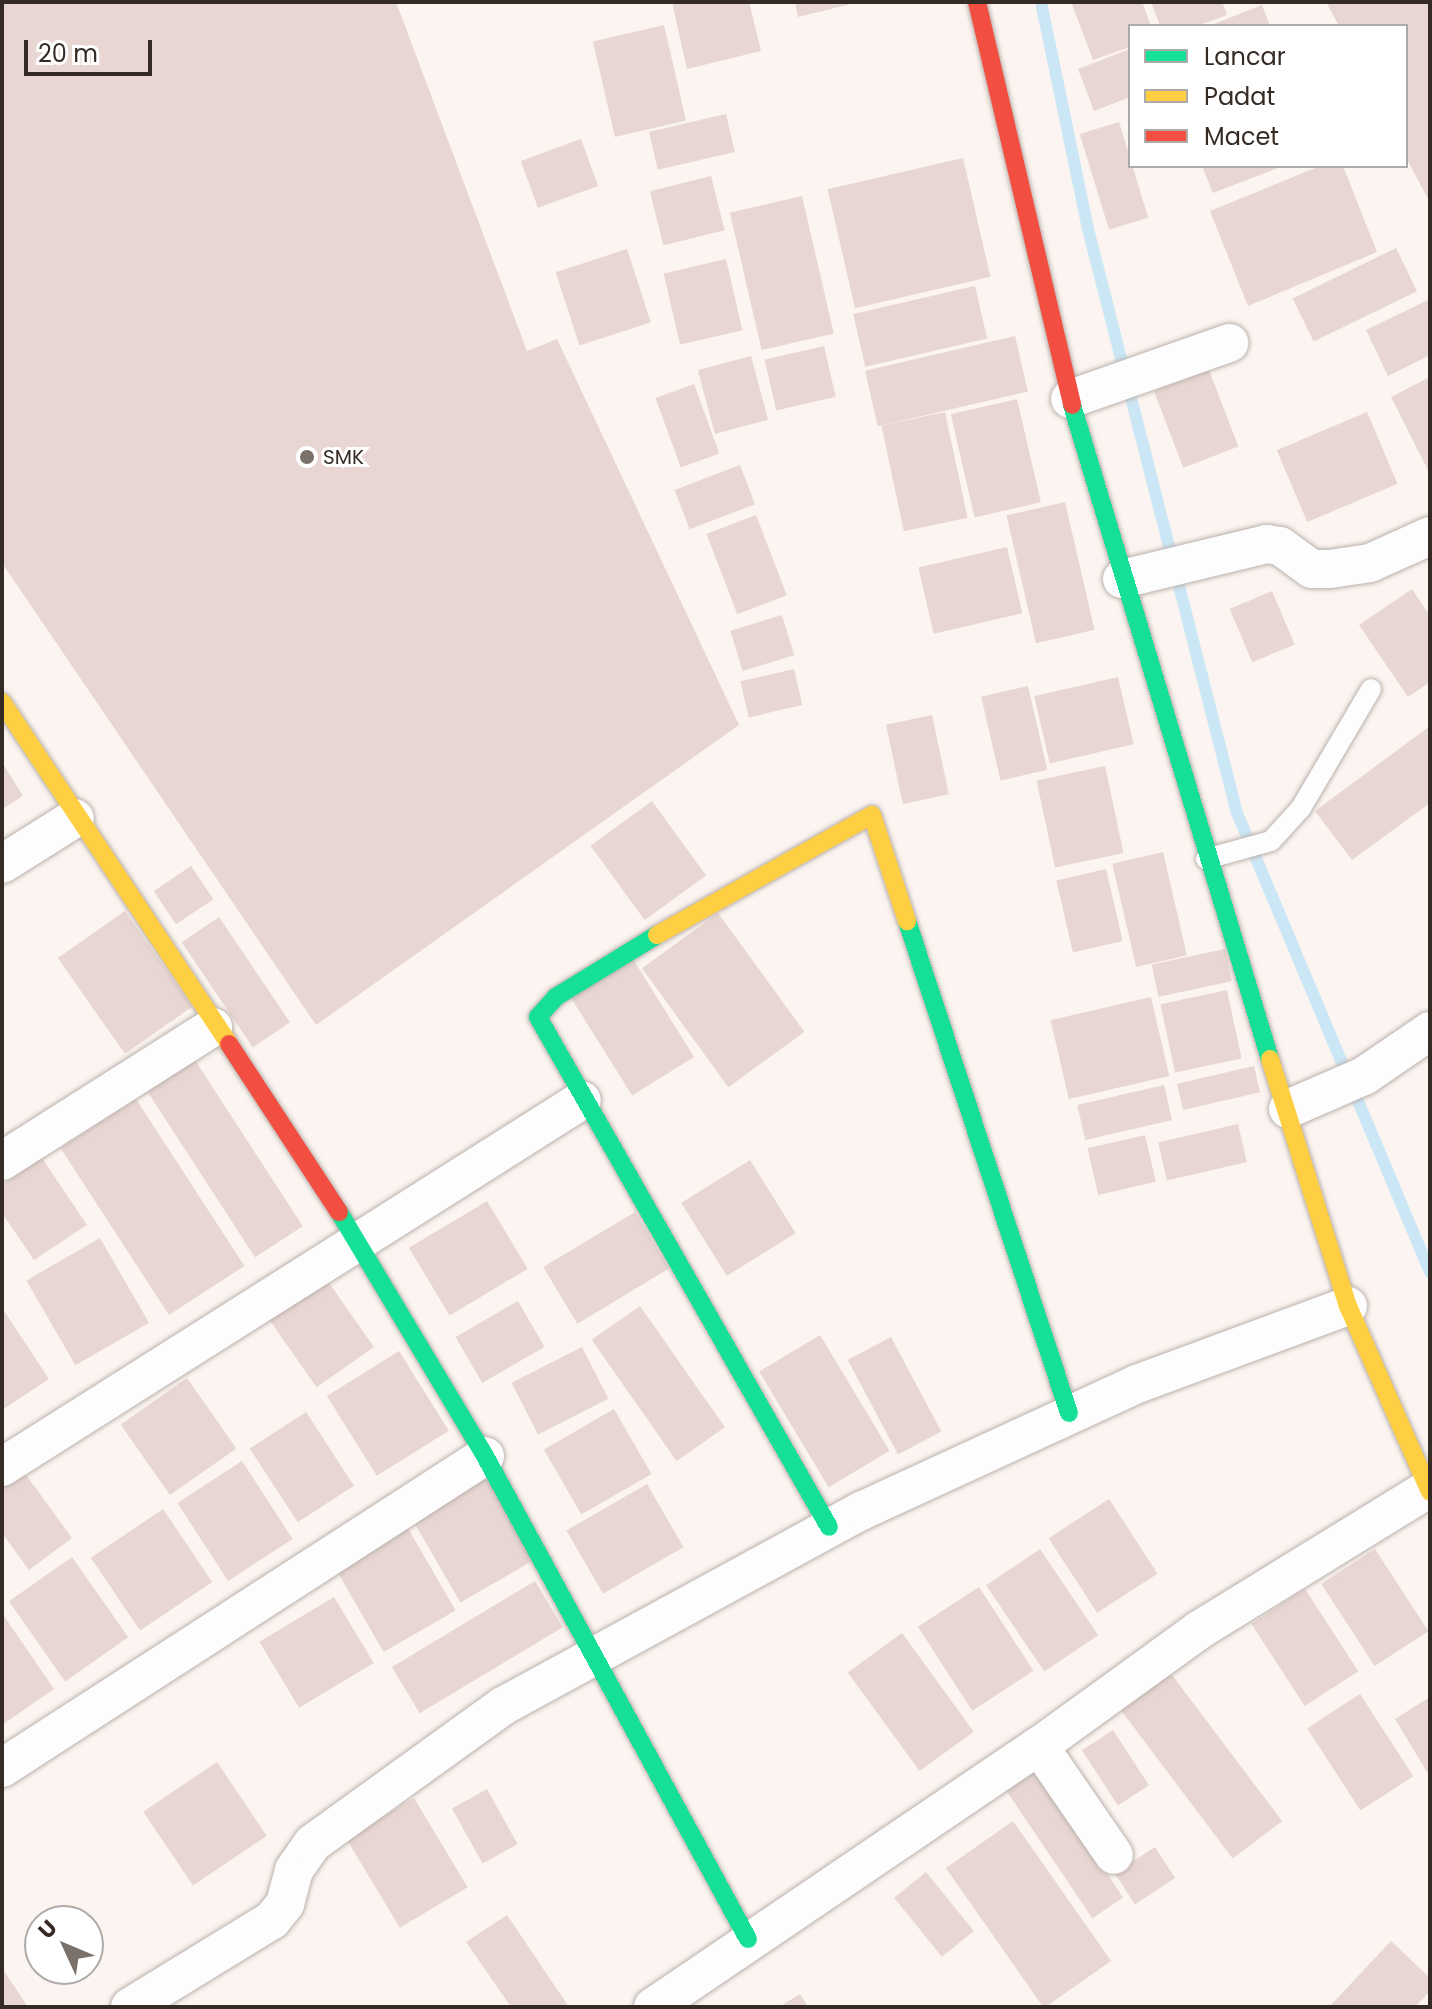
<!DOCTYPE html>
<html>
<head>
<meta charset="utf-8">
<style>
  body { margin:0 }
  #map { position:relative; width:1432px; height:2009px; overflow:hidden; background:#fbf4f0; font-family:Poppins,sans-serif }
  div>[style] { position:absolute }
  .stream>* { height:12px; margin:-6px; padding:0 6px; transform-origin:6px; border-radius:6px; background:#cbe7f6 }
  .building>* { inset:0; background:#e8d6d2; transform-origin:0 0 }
  .roads { filter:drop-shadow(0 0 2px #bab1ac) drop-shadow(0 0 2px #bab1ac) }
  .lane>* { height:20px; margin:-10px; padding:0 10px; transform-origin:10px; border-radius:10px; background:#fefdfd }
  .street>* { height:38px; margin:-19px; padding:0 19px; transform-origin:19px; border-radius:19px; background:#fefdfd }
  .fast>* { height:18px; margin:-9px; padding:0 9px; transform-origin:9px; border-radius:9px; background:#16e098 }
  .slow>* { height:18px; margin:-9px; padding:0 9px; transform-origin:9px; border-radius:9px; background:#ffcf43 }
  .jam>* { height:18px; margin:-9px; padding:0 9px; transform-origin:9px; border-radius:9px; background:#f24e42 }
  .dots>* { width:22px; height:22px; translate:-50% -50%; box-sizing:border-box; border:4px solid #fff; border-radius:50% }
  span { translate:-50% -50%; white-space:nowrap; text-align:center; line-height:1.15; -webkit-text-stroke:6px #fff; paint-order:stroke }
  .poi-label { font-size:20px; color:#352a24 }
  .left { translate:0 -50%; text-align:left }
  .frame { position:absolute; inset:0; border:4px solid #352a24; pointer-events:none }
  .legend { position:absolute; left:1128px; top:24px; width:280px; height:144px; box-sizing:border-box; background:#fff; border:2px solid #aeaaa7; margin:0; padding:10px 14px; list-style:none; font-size:24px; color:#352a24 }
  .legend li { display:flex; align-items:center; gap:16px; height:40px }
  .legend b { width:40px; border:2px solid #aeaaa7 }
  .north { position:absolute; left:24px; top:1905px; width:80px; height:80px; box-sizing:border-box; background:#fff; border:2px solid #aeaaa7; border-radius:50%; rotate:314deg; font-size:22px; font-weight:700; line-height:32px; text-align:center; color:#352a24 }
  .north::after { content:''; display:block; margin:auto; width:28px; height:36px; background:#7a716b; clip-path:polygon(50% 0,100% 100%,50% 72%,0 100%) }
  .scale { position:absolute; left:24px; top:40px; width:128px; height:36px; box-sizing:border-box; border:4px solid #352a24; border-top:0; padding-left:10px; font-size:24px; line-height:28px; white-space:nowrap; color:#352a24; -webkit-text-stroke:6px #fff; paint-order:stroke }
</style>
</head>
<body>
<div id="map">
  <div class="stream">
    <div style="left:1041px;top:2px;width:232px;rotate:78.3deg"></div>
    <div style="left:1088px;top:229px;width:603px;rotate:75.69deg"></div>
    <div style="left:1237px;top:813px;width:499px;rotate:67.2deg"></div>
  </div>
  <div class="building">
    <div style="clip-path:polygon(2px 2px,396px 2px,527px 351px,557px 339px,739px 725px,316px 1025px,2px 563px)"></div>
    <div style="clip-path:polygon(672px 2px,749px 2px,761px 51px,687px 69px)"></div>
    <div style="clip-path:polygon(795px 2px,855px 2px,855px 3px,798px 17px)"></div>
    <div style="clip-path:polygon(1071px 2px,1142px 2px,1151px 26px,1130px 26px,1130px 47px,1093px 60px)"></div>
    <div style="clip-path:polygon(1151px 2px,1222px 2px,1227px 15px,1197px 26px,1160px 26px)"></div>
    <div style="clip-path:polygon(1326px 2px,1430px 2px,1430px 203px,1406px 157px,1406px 26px,1339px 26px)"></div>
    <div style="clip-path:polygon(1262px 5px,1270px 26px,1209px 26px)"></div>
    <div style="left:664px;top:25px;width:98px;height:73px;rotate:77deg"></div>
    <div style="clip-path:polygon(1130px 49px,1130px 97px,1094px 111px,1078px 69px)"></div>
    <div style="left:726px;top:114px;width:39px;height:79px;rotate:77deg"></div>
    <div style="left:1119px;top:122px;width:100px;height:41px;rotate:73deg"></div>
    <div style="left:581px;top:139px;width:50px;height:64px;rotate:70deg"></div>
    <div style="left:963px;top:158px;width:122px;height:139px;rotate:77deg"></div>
    <div style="clip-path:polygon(1202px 166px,1283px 166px,1213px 193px)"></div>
    <div style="clip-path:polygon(1320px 166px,1343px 166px,1377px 252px,1248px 306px,1210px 211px)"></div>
    <div style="left:711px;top:176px;width:56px;height:63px;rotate:76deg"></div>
    <div style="left:802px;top:196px;width:141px;height:74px;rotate:77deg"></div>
    <div style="left:1396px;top:248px;width:48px;height:115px;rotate:64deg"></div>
    <div style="left:627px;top:249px;width:77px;height:75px;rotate:72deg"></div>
    <div style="left:726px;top:259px;width:73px;height:64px;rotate:77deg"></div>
    <div style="left:975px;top:286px;width:54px;height:125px;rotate:77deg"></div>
    <div style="clip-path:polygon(1430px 299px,1430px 355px,1388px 376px,1366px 330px)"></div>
    <div style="left:1015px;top:336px;width:57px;height:154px;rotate:77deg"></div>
    <div style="left:824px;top:346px;width:52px;height:61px;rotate:77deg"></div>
    <div style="left:751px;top:356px;width:66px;height:55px;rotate:75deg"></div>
    <div style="left:1209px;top:370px;width:82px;height:59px;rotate:69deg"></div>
    <div style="clip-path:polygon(1430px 377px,1430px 474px,1391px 397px)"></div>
    <div style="left:694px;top:384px;width:74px;height:41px;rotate:70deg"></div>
    <div style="left:1017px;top:399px;width:106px;height:68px;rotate:77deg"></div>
    <div style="left:945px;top:412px;width:108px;height:65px;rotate:78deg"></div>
    <div style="left:1367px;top:412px;width:78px;height:98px;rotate:67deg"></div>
    <div style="left:740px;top:465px;width:42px;height:70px;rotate:69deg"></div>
    <div style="left:1065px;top:502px;width:131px;height:60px;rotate:77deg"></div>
    <div style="left:756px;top:515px;width:86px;height:53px;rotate:69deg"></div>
    <div style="left:1007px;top:547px;width:68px;height:91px;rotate:77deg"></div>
    <div style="clip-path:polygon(1412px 589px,1430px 616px,1430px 682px,1408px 697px,1359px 625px)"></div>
    <div style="left:1272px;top:591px;width:58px;height:46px;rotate:67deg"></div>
    <div style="left:782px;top:615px;width:42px;height:54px;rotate:73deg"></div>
    <div style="left:794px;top:669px;width:37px;height:55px;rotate:77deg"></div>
    <div style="left:1118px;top:677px;width:69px;height:86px;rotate:77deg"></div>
    <div style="left:1028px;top:686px;width:86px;height:48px;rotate:77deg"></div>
    <div style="left:932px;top:715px;width:81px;height:47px;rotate:78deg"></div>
    <div style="clip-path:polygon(1430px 726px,1430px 803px,1352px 860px,1315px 811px)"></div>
    <div style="clip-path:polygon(2px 762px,23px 796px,2px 809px)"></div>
    <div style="left:1105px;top:766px;width:89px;height:70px;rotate:78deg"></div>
    <div style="left:652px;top:801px;width:92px;height:76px;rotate:54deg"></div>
    <div style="left:1163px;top:852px;width:106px;height:52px;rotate:77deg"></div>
    <div style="left:191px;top:866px;width:40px;height:45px;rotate:56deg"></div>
    <div style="left:1106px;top:869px;width:74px;height:51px;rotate:77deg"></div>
    <div style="left:125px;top:911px;width:117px;height:82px;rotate:55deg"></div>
    <div style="left:718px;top:913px;width:147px;height:94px;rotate:54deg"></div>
    <div style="left:219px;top:917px;width:127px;height:45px;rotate:56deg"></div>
    <div style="left:1225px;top:949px;width:33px;height:75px;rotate:78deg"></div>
    <div style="left:631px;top:956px;width:119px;height:73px;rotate:58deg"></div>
    <div style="left:1227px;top:990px;width:70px;height:68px;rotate:78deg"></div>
    <div style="left:1151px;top:997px;width:81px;height:103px;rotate:77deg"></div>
    <div style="left:189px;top:1051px;width:209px;height:57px;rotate:57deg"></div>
    <div style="left:1254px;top:1066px;width:27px;height:79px;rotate:77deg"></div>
    <div style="left:1164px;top:1085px;width:36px;height:89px;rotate:77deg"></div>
    <div style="left:136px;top:1099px;width:199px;height:90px;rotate:57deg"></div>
    <div style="left:1238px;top:1124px;width:39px;height:82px;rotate:77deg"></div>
    <div style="left:1145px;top:1135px;width:48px;height:59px;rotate:77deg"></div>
    <div style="clip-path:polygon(42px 1158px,87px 1225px,34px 1260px,2px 1213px,2px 1185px)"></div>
    <div style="left:750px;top:1160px;width:86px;height:81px;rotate:58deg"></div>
    <div style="left:487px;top:1201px;width:79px;height:91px;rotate:59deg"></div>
    <div style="left:635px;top:1212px;width:66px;height:107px;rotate:59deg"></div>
    <div style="left:100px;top:1238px;width:98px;height:85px;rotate:60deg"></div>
    <div style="left:320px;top:1270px;width:94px;height:70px;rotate:55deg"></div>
    <div style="left:518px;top:1301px;width:53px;height:72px;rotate:60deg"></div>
    <div style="left:640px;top:1306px;width:148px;height:59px;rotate:55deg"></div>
    <div style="clip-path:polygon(2px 1308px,49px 1379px,2px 1410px)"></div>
    <div style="left:820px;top:1335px;width:135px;height:71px;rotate:59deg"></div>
    <div style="left:891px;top:1337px;width:107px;height:49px;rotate:62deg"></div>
    <div style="left:582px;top:1347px;width:58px;height:79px;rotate:63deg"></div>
    <div style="left:399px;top:1351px;width:94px;height:85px;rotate:58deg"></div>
    <div style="left:187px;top:1378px;width:86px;height:81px;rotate:55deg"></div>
    <div style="left:614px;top:1409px;width:75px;height:81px;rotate:60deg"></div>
    <div style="left:306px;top:1412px;width:88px;height:67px;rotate:57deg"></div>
    <div style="left:242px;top:1461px;width:93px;height:77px;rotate:57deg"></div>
    <div style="left:482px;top:1470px;width:104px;height:85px;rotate:60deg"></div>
    <div style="clip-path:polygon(24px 1472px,72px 1538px,29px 1570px,2px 1533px,2px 1488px)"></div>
    <div style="left:647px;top:1484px;width:73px;height:93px;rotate:60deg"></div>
    <div style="left:1109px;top:1499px;width:89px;height:72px;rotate:57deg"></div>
    <div style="left:163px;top:1509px;width:88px;height:87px;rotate:56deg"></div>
    <div style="left:405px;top:1523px;width:101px;height:83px;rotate:60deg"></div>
    <div style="left:1040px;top:1549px;width:104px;height:65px;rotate:56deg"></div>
    <div style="left:1375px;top:1549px;width:98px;height:64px;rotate:57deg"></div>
    <div style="left:72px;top:1557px;width:98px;height:77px;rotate:55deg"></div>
    <div style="left:535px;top:1581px;width:54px;height:167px;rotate:59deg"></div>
    <div style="left:979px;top:1587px;width:100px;height:73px;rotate:57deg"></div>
    <div style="left:1305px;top:1589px;width:98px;height:64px;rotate:57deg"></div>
    <div style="left:334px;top:1597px;width:77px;height:87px;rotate:59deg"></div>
    <div style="clip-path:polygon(2px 1613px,54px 1689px,2px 1725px)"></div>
    <div style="left:902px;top:1633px;width:122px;height:67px;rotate:54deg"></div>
    <div style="left:1166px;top:1667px;width:193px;height:62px;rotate:53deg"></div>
    <div style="left:1360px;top:1694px;width:98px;height:63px;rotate:57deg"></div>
    <div style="clip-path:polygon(1430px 1697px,1430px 1771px,1427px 1772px,1395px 1719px)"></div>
    <div style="left:1113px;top:1730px;width:66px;height:37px;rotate:57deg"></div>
    <div style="left:217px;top:1762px;width:89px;height:89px;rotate:56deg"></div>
    <div style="left:1033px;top:1764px;width:161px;height:37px;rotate:56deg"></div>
    <div style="left:487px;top:1789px;width:63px;height:40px;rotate:61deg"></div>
    <div style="left:414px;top:1798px;width:104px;height:79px;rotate:59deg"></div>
    <div style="left:1013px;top:1821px;width:171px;height:82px;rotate:55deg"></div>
    <div style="left:1155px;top:1847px;width:37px;height:48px;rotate:57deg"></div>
    <div style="left:926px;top:1872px;width:76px;height:41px;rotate:51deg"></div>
    <div style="clip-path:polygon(507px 1915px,569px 2007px,511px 2007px,466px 1942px)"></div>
    <div style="clip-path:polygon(1391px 1941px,1430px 1978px,1430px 1991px,1415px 2007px,1329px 2007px)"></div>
    <div style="clip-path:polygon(2px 1968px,26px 2004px,23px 2007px,2px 2007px)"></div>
    <div style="clip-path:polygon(800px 1994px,808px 2007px,779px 2007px)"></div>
  </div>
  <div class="roads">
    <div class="lane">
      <div style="left:1206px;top:859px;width:67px;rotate:-15.5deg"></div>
      <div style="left:1271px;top:841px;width:45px;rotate:-47.7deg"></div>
      <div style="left:1301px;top:808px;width:138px;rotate:-59.5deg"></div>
    </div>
    <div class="street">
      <div style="left:1070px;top:399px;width:169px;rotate:-19.4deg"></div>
      <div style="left:1122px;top:579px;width:149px;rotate:-13.6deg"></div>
      <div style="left:1267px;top:544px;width:13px;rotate:9deg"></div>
      <div style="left:1280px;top:546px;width:39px;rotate:36deg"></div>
      <div style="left:1312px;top:569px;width:18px"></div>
      <div style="left:1330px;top:569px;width:40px;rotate:-8.5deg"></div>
      <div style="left:1370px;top:563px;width:66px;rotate:-24.2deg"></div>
      <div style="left:2px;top:864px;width:86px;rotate:-32.2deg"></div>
      <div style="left:1288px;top:1109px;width:83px;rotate:-23.5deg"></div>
      <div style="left:1364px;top:1076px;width:80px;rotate:-34.3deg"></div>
      <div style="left:2px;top:1161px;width:250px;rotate:-32.4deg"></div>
      <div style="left:2px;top:1467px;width:686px;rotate:-32.32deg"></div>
      <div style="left:1039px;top:1746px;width:132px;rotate:55.5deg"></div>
      <div style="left:2px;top:1768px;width:575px;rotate:-32.86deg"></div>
      <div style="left:130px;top:2007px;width:167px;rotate:-31.5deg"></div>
      <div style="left:272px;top:1920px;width:21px;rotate:-51deg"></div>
      <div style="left:285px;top:1904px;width:35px;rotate:-75deg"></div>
      <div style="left:294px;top:1870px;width:33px;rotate:-55deg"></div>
      <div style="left:313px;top:1843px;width:234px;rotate:-35.8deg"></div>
      <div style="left:503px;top:1706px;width:408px;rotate:-28.6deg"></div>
      <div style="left:861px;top:1511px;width:304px;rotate:-24.7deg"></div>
      <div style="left:1137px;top:1384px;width:225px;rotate:-20.3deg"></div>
      <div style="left:653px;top:2007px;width:466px;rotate:-34.1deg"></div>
      <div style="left:1039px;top:1746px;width:198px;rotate:-35.9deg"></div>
      <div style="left:1199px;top:1630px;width:271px;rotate:-31.6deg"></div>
    </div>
    <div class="fast">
      <div style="left:1072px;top:405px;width:683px;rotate:73.16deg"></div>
      <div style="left:907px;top:921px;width:518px;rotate:71.77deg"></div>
      <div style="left:657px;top:935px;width:119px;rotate:148.5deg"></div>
      <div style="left:556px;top:997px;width:27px;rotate:132deg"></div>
      <div style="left:538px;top:1017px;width:587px;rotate:60.29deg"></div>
      <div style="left:339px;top:1212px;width:284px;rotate:59.1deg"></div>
      <div style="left:485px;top:1456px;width:550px;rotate:61.43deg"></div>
    </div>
    <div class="slow">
      <div style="left:2px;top:702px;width:410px;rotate:56.4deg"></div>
      <div style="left:657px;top:935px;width:246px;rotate:-29.2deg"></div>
      <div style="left:872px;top:815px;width:112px;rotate:71.7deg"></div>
      <div style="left:1270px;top:1059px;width:259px;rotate:72.5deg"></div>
      <div style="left:1348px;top:1306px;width:203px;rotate:66.2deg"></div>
    </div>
    <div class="jam">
      <div style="left:977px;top:2px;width:414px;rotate:76.7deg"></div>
      <div style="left:229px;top:1044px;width:201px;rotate:56.8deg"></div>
    </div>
  </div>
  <div class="dots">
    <div style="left:307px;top:457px;background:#7a716b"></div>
  </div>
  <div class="poi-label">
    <span class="left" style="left:323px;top:457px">SMK</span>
  </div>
  <div class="frame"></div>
  <ul class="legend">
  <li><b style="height:10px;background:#16e098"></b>Lancar</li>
  <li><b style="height:10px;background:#ffcf43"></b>Padat</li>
  <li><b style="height:10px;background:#f24e42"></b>Macet</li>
  </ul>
  <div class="north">U</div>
  <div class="scale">20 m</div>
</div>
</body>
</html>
